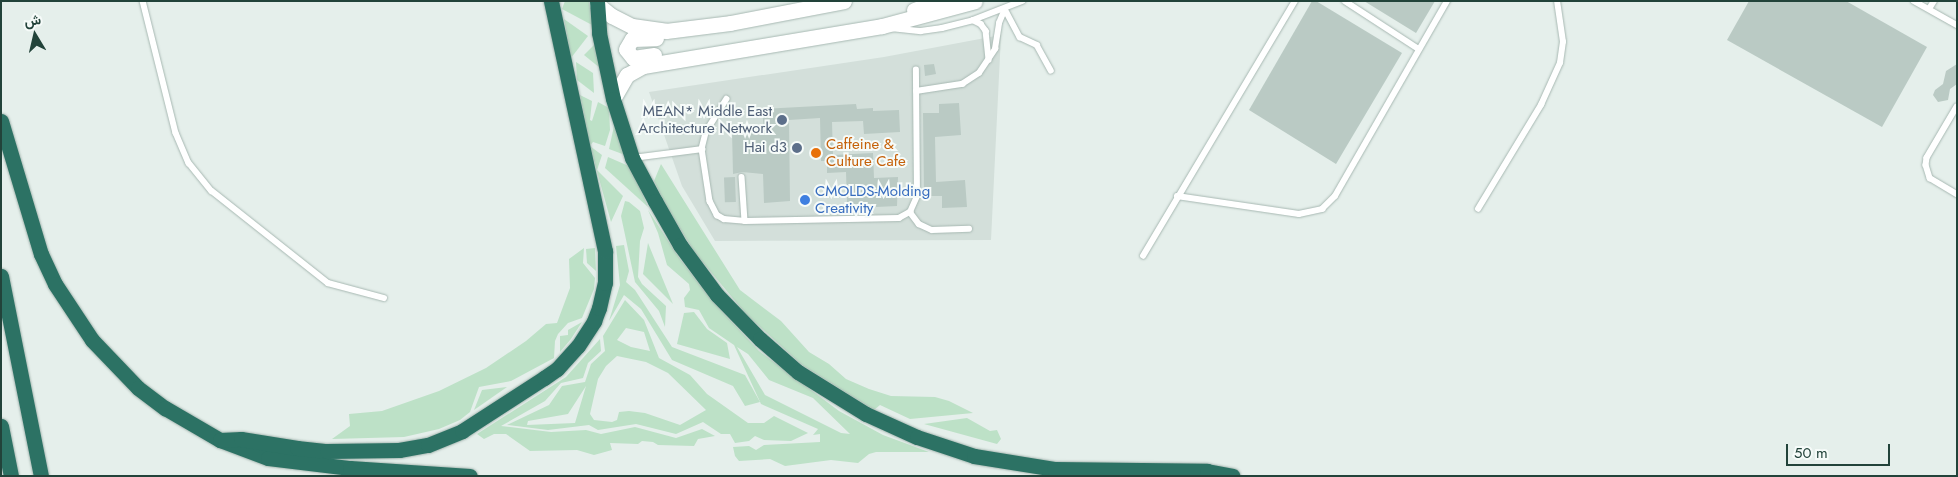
<!DOCTYPE html>
<html>
<head>
<meta charset="utf-8">
<style>
  body { margin:0 }
  #map { position:relative; width:1958px; height:477px; overflow:hidden; background:#e5efeb; font-family:Jost,Vazirmatn,sans-serif }
  div>[style] { position:absolute }
  .built>* { inset:0; background:#d3dfda }
  .green>* { inset:0; background:#bde1c7 }
  .building>* { inset:0; background:#bacac4; transform-origin:0 0 }
  .roads { filter:drop-shadow(0 0 1px #a7b8b2) drop-shadow(0 0 1px #a7b8b2) }
  .lane>* { height:5.5px; margin:-2.75px; padding:0 2.75px; transform-origin:2.75px; border-radius:2.75px; background:#fff }
  .secondary>* { height:15px; margin:-7.5px; padding:0 7.5px; transform-origin:7.5px; border-radius:7.5px; background:#fff }
  .highway>* { height:15px; margin:-7.5px; padding:0 7.5px; transform-origin:7.5px; border-radius:7.5px; background:#2c7264 }
  .dots>* { width:14px; height:14px; translate:-50% -50%; box-sizing:border-box; border:2px solid #f6fbf9; border-radius:50% }
  span { translate:-50% -50%; white-space:nowrap; text-align:center; line-height:1.15; -webkit-text-stroke:4px #f6fbf9; paint-order:stroke }
  .service-label { font-size:15px; color:#4e5e75 }
  .right { translate:-100% -50%; text-align:right }
  .food-label { font-size:15px; color:#c56008 }
  .left { translate:0 -50%; text-align:left }
  .shop-label { font-size:15px; color:#366cbe }
  .frame { position:absolute; inset:0; border:2px solid #22433a; pointer-events:none }
  .north { position:absolute; left:10px; top:10px; width:50px; height:50px; -webkit-text-stroke:4px #f6fbf9; paint-order:stroke; rotate:351deg; font-size:14px; font-weight:700; line-height:20px; text-align:center; color:#22433a }
  .north::after { content:''; display:block; margin:auto; width:18px; height:22px; background:#22433a; clip-path:polygon(50% 0,100% 100%,50% 72%,0 100%) }
  .scale { position:absolute; left:1786px; top:444px; width:104px; height:22px; box-sizing:border-box; border:2px solid #22433a; border-top:0; padding-left:6px; font-size:15px; line-height:18px; white-space:nowrap; color:#22433a; -webkit-text-stroke:4px #f6fbf9; paint-order:stroke }
</style>
</head>
<body>
<div id="map">
  <div class="built">
    <div style="clip-path:polygon(1001px 35px,991px 240px,715px 241px,682px 186px,649px 92px,884px 57px)"></div>
  </div>
  <div class="green">
    <div style="clip-path:polygon(565px 1px,589px 1px,592px 25px,562px 9px)"></div>
    <div style="clip-path:polygon(564px 19px,588px 36px,571px 58px)"></div>
    <div style="clip-path:polygon(596px 43px,600px 68px,584px 55px)"></div>
    <div style="clip-path:polygon(576px 62px,593px 73px,594px 93px,577px 80px)"></div>
    <div style="clip-path:polygon(580px 95px,592px 101px,590px 120px,592px 121px,598px 102px,609px 108px,610px 130px,605px 146px,593px 142px,590px 146px,602px 155px,597px 170px,623px 196px,611px 222px,590px 146px)"></div>
    <div style="clip-path:polygon(614px 126px,625px 155px,609px 149px)"></div>
    <div style="clip-path:polygon(608px 157px,631px 167px,648px 207px,605px 168px)"></div>
    <div style="clip-path:polygon(661px 164px,740px 290px,781px 321px,809px 352px,829px 364px,846px 379px,869px 389px,891px 396px,935px 397px,949px 401px,973px 413px,910px 419px,880px 405px,874px 410px,802px 365px,746px 314px,695px 253px,666px 206px,654px 181px)"></div>
    <div style="clip-path:polygon(625px 201px,629px 202px,640px 211px,644px 228px,640px 241px,638px 277px,642px 284px,666px 306px,665px 327px,659px 311px,635px 282px,621px 216px)"></div>
    <div style="clip-path:polygon(evenodd,648px 210px,680px 259px,713px 302px,759px 351px,839px 411px,883px 435px,929px 452px,876px 452px,869px 454px,858px 463px,831px 460px,785px 466px,770px 459px,739px 461px,735px 456px,733px 447px,749px 446px,756px 450px,764px 445px,820px 442px,820px 434px,813px 435px,818px 429px,761px 404px,734px 345px,709px 328px,699px 310px,685px 307px,684px 298px,690px 290px,689px 284px,667px 265px,658px 233px,648px 210px,737px 347px,748px 354px,769px 380px,813px 398px,850px 434px,841px 433px,765px 395px,737px 347px)"></div>
    <div style="clip-path:polygon(648px 243px,673px 304px,643px 274px)"></div>
    <div style="clip-path:polygon(624px 245px,629px 271px,626px 282px,635px 290px,672px 347px,745px 375px,760px 402px,745px 406px,733px 386px,672px 360px,641px 309px,624px 295px,609px 321px,620px 285px,616px 246px)"></div>
    <div style="clip-path:polygon(584px 248px,583px 263px,595px 278px,594px 289px,582px 318px,568px 323px,558px 334px,555px 341px,554px 358px,511px 381px,479px 387px,470px 412px,460px 420px,439px 429px,404px 437px,332px 439px,350px 426px,349px 414px,382px 411px,439px 391px,486px 368px,526px 341px,546px 324px,557px 323px,570px 288px,569px 259px)"></div>
    <div style="clip-path:polygon(595px 248px,596px 271px,587px 263px,586px 249px)"></div>
    <div style="clip-path:polygon(evenodd,625px 300px,644px 320px,659px 358px,690px 375px,707px 394px,748px 423px,764px 423px,774px 416px,808px 433px,791px 441px,764px 440px,755px 436px,749px 441px,735px 443px,730px 434px,721px 434px,703px 422px,676px 434px,636px 424px,598px 430px,589px 425px,548px 430px,507px 425px,549px 405px,562px 386px,585px 382px,591px 364px,605px 351px,603px 336px,625px 300px,626px 328px,644px 332px,650px 351px,631px 347px,617px 340px,626px 328px,625px 300px,617px 356px,646px 362px,668px 373px,706px 410px,680px 425px,645px 413px,629px 411px,619px 412px,617px 420px,612px 422px,594px 420px,590px 414px,598px 379px,606px 366px,617px 356px,625px 300px,586px 386px,575px 423px,527px 425px,528px 421px,568px 414px,586px 386px)"></div>
    <div style="clip-path:polygon(694px 312px,707px 329px,727px 343px,730px 359px,677px 344px,684px 313px)"></div>
    <div style="clip-path:polygon(582px 322px,571px 339px,560px 352px,560px 336px,568px 335px,568px 330px)"></div>
    <div style="clip-path:polygon(600px 339px,601px 351px,588px 363px,583px 378px,561px 383px,545px 401px,501px 426px,551px 432px,586px 430px,601px 434px,635px 427px,676px 438px,702px 429px,715px 436px,698px 439px,694px 446px,658px 445px,653px 442px,642px 441px,638px 444px,610px 443px,612px 450px,594px 455px,577px 450px,530px 451px,506px 434px,494px 434px,484px 439px,477px 434px,566px 377px)"></div>
    <div style="clip-path:polygon(507px 387px,474px 410px,482px 390px)"></div>
    <div style="clip-path:polygon(967px 418px,990px 431px,997px 430px,1001px 439px,997px 444px,924px 424px)"></div>
  </div>
  <div class="building">
    <div style="clip-path:polygon(1312px 1px,1316px 1px,1402px 53px,1336px 164px,1249px 110px)"></div>
    <div style="clip-path:polygon(1364px 1px,1435px 1px,1416px 33px)"></div>
    <div style="clip-path:polygon(1749px 1px,1846px 1px,1927px 47px,1882px 127px,1727px 40px)"></div>
    <div style="clip-path:polygon(934px 64px,936px 74px,925px 76px,924px 65px)"></div>
    <div style="clip-path:polygon(1957px 64px,1957px 84px,1950px 89px,1948px 100px,1938px 102px,1933px 95px,1935px 90px,1943px 84px,1946px 71px)"></div>
    <div style="clip-path:polygon(959px 103px,961px 135px,935px 137px,936px 182px,965px 180px,967px 207px,942px 208px,942px 196px,924px 196px,923px 113px,939px 113px,939px 104px)"></div>
    <div style="clip-path:polygon(856px 104px,857px 109px,873px 108px,873px 111px,899px 110px,900px 132px,864px 134px,863px 121px,832px 122px,833px 155px,873px 153px,874px 178px,898px 177px,897px 206px,876px 207px,876px 204px,847px 204px,846px 172px,827px 173px,827px 161px,821px 161px,820px 118px,789px 120px,790px 201px,764px 203px,763px 174px,742px 172px,733px 174px,732px 131px,764px 130px,762px 109px)"></div>
    <div style="left:735px;top:177px;width:25px;height:11px;rotate:88deg"></div>
  </div>
  <div class="roads">
    <div class="lane">
      <div style="left:143px;top:1px;width:136px;rotate:76deg"></div>
      <div style="left:176px;top:133px;width:33px;rotate:67deg"></div>
      <div style="left:189px;top:163px;width:36px;rotate:51deg"></div>
      <div style="left:212px;top:191px;width:148px;rotate:38.4deg"></div>
      <div style="left:328px;top:283px;width:58px;rotate:15deg"></div>
      <div style="left:1345px;top:1px;width:88px;rotate:33deg"></div>
      <div style="left:1914px;top:1px;width:49px;rotate:29.2deg"></div>
      <div style="left:1005px;top:9px;width:32px;rotate:62deg"></div>
      <div style="left:1020px;top:37px;width:19px;rotate:25deg"></div>
      <div style="left:1037px;top:45px;width:29px;rotate:61deg"></div>
      <div style="left:1929px;top:9px;width:9px;rotate:-58deg"></div>
      <div style="left:973px;top:20px;width:9px;rotate:27deg"></div>
      <div style="left:981px;top:24px;width:9px;rotate:54deg"></div>
      <div style="left:986px;top:31px;width:29px;rotate:84deg"></div>
      <div style="left:891px;top:28px;width:30px;rotate:6deg"></div>
      <div style="left:921px;top:31px;width:21px;rotate:-8deg"></div>
      <div style="left:942px;top:28px;width:32px;rotate:-14deg"></div>
      <div style="left:973px;top:20px;width:53px;rotate:-21.2deg"></div>
      <div style="left:916px;top:91px;width:47px;rotate:-8.7deg"></div>
      <div style="left:962px;top:84px;width:20px;rotate:-33deg"></div>
      <div style="left:979px;top:73px;width:29px;rotate:-56deg"></div>
      <div style="left:995px;top:49px;width:26px;rotate:-81deg"></div>
      <div style="left:999px;top:23px;width:15px;rotate:-67deg"></div>
      <div style="left:727px;top:99px;width:40px;rotate:122deg"></div>
      <div style="left:706px;top:133px;width:16px;rotate:104deg"></div>
      <div style="left:702px;top:149px;width:53px;rotate:81.3deg"></div>
      <div style="left:710px;top:201px;width:16px;rotate:63deg"></div>
      <div style="left:717px;top:215px;width:8px;rotate:30deg"></div>
      <div style="left:724px;top:219px;width:21px;rotate:5deg"></div>
      <div style="left:745px;top:221px;width:154px;rotate:-1.1deg"></div>
      <div style="left:899px;top:218px;width:13px;rotate:-29deg"></div>
      <div style="left:910px;top:212px;width:17px;rotate:-66deg"></div>
      <div style="left:917px;top:196px;width:126px;rotate:-90.5deg"></div>
      <div style="left:1957px;top:107px;width:59px;rotate:120.5deg"></div>
      <div style="left:1927px;top:158px;width:7px;rotate:98deg"></div>
      <div style="left:1926px;top:165px;width:14px;rotate:73deg"></div>
      <div style="left:1930px;top:178px;width:31px;rotate:31deg"></div>
      <div style="left:633px;top:158px;width:70px;rotate:-7.4deg"></div>
      <div style="left:742px;top:177px;width:44px;rotate:86.1deg"></div>
      <div style="left:1177px;top:196px;width:123px;rotate:8.4deg"></div>
      <div style="left:1299px;top:214px;width:24px;rotate:-12deg"></div>
      <div style="left:1322px;top:209px;width:18px;rotate:-45deg"></div>
      <div style="left:1335px;top:196px;width:225px;rotate:-60.1deg"></div>
      <div style="left:1478px;top:209px;width:122px;rotate:-58.8deg"></div>
      <div style="left:1541px;top:105px;width:46px;rotate:-65.7deg"></div>
      <div style="left:1560px;top:63px;width:21px;rotate:-82deg"></div>
      <div style="left:1563px;top:42px;width:41px;rotate:-98.3deg"></div>
      <div style="left:910px;top:212px;width:15px;rotate:53deg"></div>
      <div style="left:919px;top:224px;width:14px;rotate:25deg"></div>
      <div style="left:932px;top:230px;width:37px;rotate:-2deg"></div>
      <div style="left:1143px;top:256px;width:297px;rotate:-59.2deg"></div>
    </div>
    <div class="secondary">
      <div style="left:597px;top:4px;width:19px;rotate:39deg"></div>
      <div style="left:612px;top:16px;width:22px;rotate:27deg"></div>
      <div style="left:632px;top:26px;width:34px;rotate:8deg"></div>
      <div style="left:666px;top:31px;width:64px;rotate:-7.1deg"></div>
      <div style="left:730px;top:23px;width:116px;rotate:-10.9deg"></div>
      <div style="left:914px;top:10px;width:27px;rotate:-20deg"></div>
      <div style="left:654px;top:55px;width:21px;rotate:172deg"></div>
      <div style="left:633px;top:58px;width:11px;rotate:-128deg"></div>
      <div style="left:626px;top:49px;width:12px;rotate:-59deg"></div>
      <div style="left:632px;top:39px;width:24px;rotate:-2deg"></div>
      <div style="left:613px;top:99px;width:28px;rotate:-60deg"></div>
      <div style="left:627px;top:75px;width:18px;rotate:-29deg"></div>
      <div style="left:643px;top:66px;width:242px;rotate:-9.5deg"></div>
      <div style="left:882px;top:26px;width:96px;rotate:-15deg"></div>
    </div>
    <div class="highway">
      <div style="left:597px;top:1px;width:32px;rotate:86deg"></div>
      <div style="left:599px;top:33px;width:67px;rotate:78deg"></div>
      <div style="left:613px;top:99px;width:62px;rotate:72.1deg"></div>
      <div style="left:632px;top:158px;width:49px;rotate:61.9deg"></div>
      <div style="left:655px;top:201px;width:51px;rotate:60.4deg"></div>
      <div style="left:680px;top:245px;width:62px;rotate:53.5deg"></div>
      <div style="left:717px;top:295px;width:62px;rotate:45.7deg"></div>
      <div style="left:760px;top:339px;width:50px;rotate:41deg"></div>
      <div style="left:798px;top:372px;width:80px;rotate:31.7deg"></div>
      <div style="left:866px;top:414px;width:56px;rotate:24.3deg"></div>
      <div style="left:917px;top:437px;width:60px;rotate:18.4deg"></div>
      <div style="left:974px;top:456px;width:81px;rotate:9.2deg"></div>
      <div style="left:1054px;top:469px;width:153px;rotate:0.7deg"></div>
      <div style="left:1207px;top:471px;width:26px;rotate:11deg"></div>
      <div style="left:1px;top:121px;width:139px;rotate:73.3deg"></div>
      <div style="left:41px;top:254px;width:33px;rotate:65deg"></div>
      <div style="left:55px;top:284px;width:67px;rotate:56.5deg"></div>
      <div style="left:92px;top:340px;width:66px;rotate:46.2deg"></div>
      <div style="left:138px;top:388px;width:34px;rotate:37deg"></div>
      <div style="left:165px;top:408px;width:64px;rotate:30.2deg"></div>
      <div style="left:220px;top:440px;width:51px;rotate:20.6deg"></div>
      <div style="left:268px;top:458px;width:83px;rotate:7deg"></div>
      <div style="left:350px;top:468px;width:120px;rotate:3.8deg"></div>
      <div style="left:1px;top:276px;width:204px;rotate:78.7deg"></div>
      <div style="left:1px;top:426px;width:51px;rotate:78.7deg"></div>
      <div style="left:220px;top:440px;width:21px;rotate:-3deg"></div>
      <div style="left:241px;top:439px;width:57px;rotate:9.1deg"></div>
      <div style="left:297px;top:448px;width:30px;rotate:6deg"></div>
      <div style="left:327px;top:451px;width:72px;rotate:-0.8deg"></div>
      <div style="left:399px;top:450px;width:29px;rotate:-10deg"></div>
      <div style="left:428px;top:445px;width:37px;rotate:-22deg"></div>
      <div style="left:462px;top:431px;width:98px;rotate:-32.9deg"></div>
      <div style="left:544px;top:378px;width:16px;rotate:-35deg"></div>
      <div style="left:557px;top:369px;width:31px;rotate:-48deg"></div>
      <div style="left:578px;top:346px;width:30px;rotate:-57deg"></div>
      <div style="left:594px;top:321px;width:14px;rotate:-69deg"></div>
      <div style="left:599px;top:308px;width:26px;rotate:-77deg"></div>
      <div style="left:605px;top:283px;width:32px;rotate:-90deg"></div>
      <div style="left:605px;top:251px;width:256px;rotate:-102.2deg"></div>
    </div>
  </div>
  <div class="dots">
    <div style="left:782px;top:120px;background:#5c6f8a"></div>
    <div style="left:797px;top:148px;background:#5c6f8a"></div>
    <div style="left:816px;top:153px;background:#e8710a"></div>
    <div style="left:805px;top:200px;background:#3f7fe0"></div>
  </div>
  <div class="service-label">
    <span class="right" style="left:772px;top:120px">MEAN* Middle East<br>Architecture Network</span>
    <span class="right" style="left:787px;top:148px">Hai d3</span>
  </div>
  <div class="food-label">
    <span class="left" style="left:826px;top:153px">Caffeine &amp;<br>Culture Cafe</span>
  </div>
  <div class="shop-label">
    <span class="left" style="left:815px;top:200px">CMOLDS-Molding<br>Creativity</span>
  </div>
  <div class="frame"></div>
  <div class="north">ش</div>
  <div class="scale">50 m</div>
</div>
</body>
</html>
